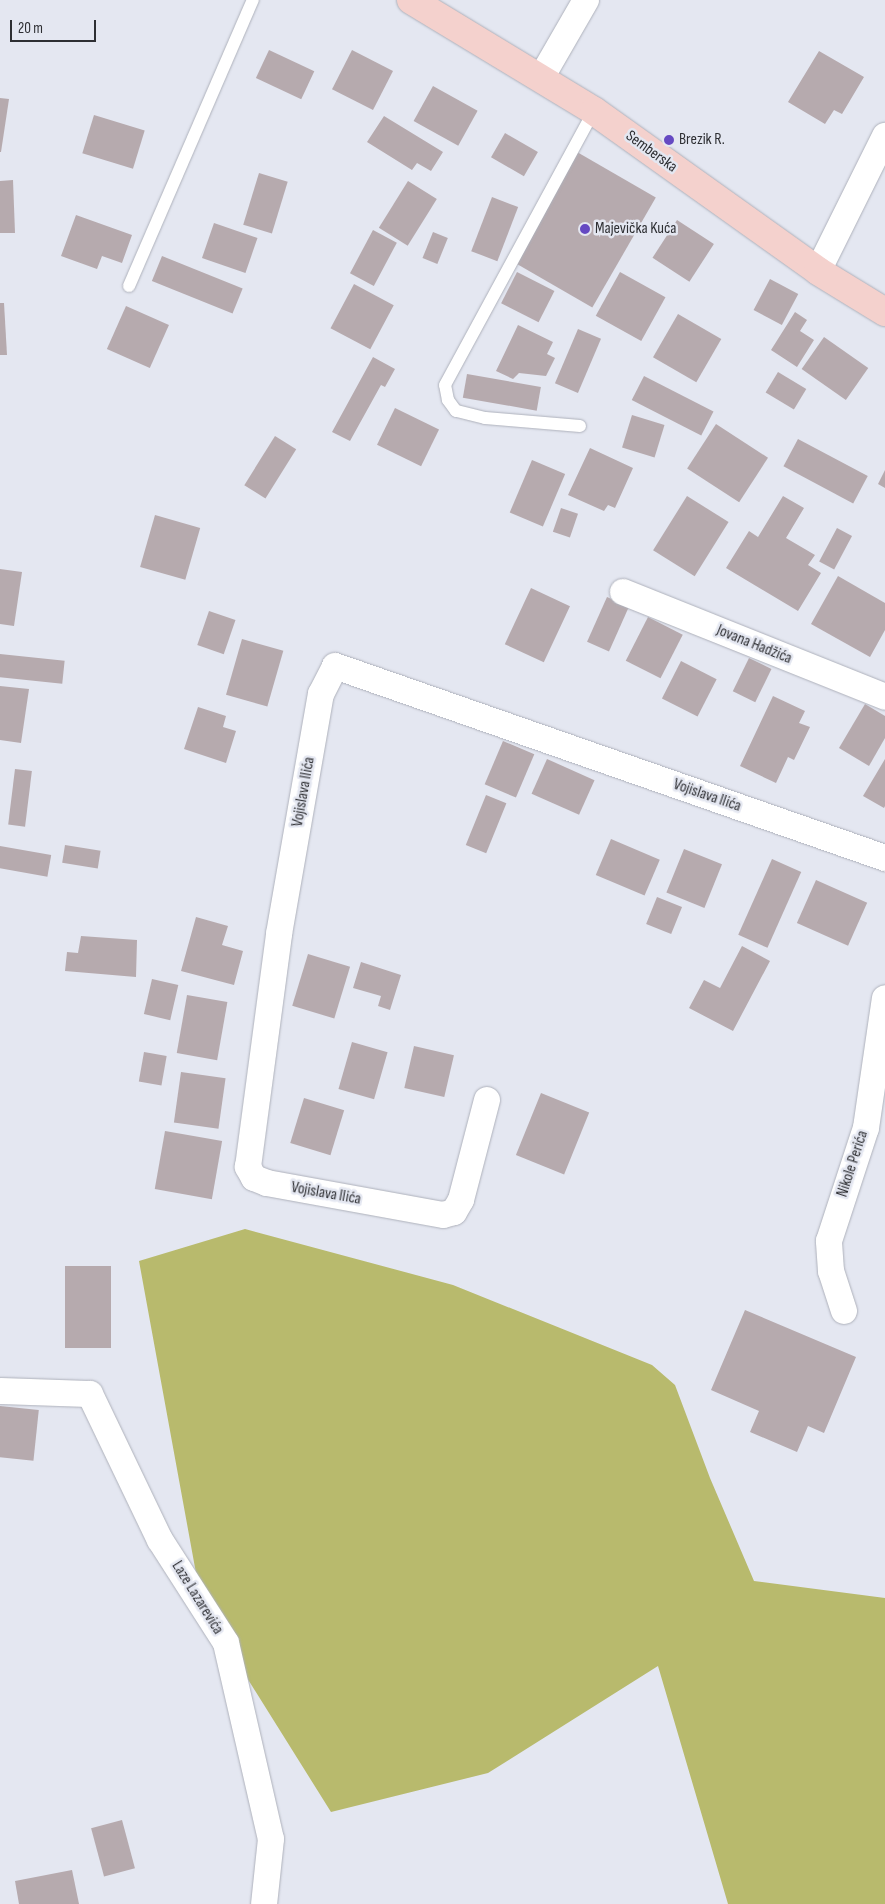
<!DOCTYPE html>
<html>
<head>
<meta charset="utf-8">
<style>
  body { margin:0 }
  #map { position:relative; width:885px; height:1904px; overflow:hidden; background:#e4e7f1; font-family:"Sofia Sans Condensed",sans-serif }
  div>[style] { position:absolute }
  .forest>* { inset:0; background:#b8ba6d }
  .building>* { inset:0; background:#b6aaae; transform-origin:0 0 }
  .roads { filter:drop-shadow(0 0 1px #aeb1bb) drop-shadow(0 0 1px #aeb1bb) }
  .lane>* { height:12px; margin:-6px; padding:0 6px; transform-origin:6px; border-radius:6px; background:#fff }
  .street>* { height:26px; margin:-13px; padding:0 13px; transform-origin:13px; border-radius:13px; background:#fff }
  .secondary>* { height:28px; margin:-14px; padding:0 14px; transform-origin:14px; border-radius:14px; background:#f4d1cd }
  .dots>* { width:14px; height:14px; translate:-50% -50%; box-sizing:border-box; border:2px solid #e4e7f1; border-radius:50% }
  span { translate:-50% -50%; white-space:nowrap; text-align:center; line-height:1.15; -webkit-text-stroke:5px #e4e7f1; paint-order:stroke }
  .poi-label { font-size:16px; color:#2e2f33 }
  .left { translate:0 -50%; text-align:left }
  .street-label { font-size:16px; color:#2e2f33 }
  .scale { position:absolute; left:10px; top:20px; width:86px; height:22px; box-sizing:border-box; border:2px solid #2e2f33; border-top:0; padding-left:6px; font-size:15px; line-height:18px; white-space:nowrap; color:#2e2f33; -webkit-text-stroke:4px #e4e7f1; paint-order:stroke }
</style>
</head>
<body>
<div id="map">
  <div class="forest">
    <div style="clip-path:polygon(245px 1229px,453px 1285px,652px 1365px,675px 1385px,710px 1478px,754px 1581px,885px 1598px,885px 1904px,728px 1904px,658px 1666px,488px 1773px,331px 1812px,202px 1606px,139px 1261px)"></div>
  </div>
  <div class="building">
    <div style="left:269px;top:50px;width:50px;height:31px;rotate:25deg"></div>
    <div style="left:352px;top:50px;width:46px;height:44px;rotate:27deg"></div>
    <div style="clip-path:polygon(819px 51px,864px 77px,842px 114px,834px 110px,825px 124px,788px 102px)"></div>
    <div style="left:433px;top:86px;width:51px;height:40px;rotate:29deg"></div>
    <div style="clip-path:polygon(0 98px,9px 99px,1px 152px,0 152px)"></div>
    <div style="left:94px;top:115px;width:53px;height:40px;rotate:17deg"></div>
    <div style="clip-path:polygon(384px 116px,443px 152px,431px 171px,417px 163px,412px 170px,367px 142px)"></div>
    <div style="left:505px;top:133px;width:38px;height:28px;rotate:30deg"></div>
    <div style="left:577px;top:152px;width:91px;height:127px;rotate:30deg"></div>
    <div style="left:259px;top:173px;width:30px;height:54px;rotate:17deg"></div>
    <div style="clip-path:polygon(13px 180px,15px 233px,0 233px,0 181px)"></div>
    <div style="left:408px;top:181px;width:34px;height:55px;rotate:32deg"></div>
    <div style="left:492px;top:197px;width:28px;height:58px;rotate:21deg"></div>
    <div style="clip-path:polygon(76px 215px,132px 235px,122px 263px,102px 256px,97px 269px,61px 256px)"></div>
    <div style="left:677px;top:220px;width:44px;height:45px;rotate:33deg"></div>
    <div style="left:214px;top:223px;width:46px;height:37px;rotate:19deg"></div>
    <div style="left:373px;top:230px;width:27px;height:49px;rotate:28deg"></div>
    <div style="left:433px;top:232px;width:16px;height:28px;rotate:22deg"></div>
    <div style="left:162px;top:256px;width:87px;height:27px;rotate:22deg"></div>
    <div style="left:517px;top:272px;width:42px;height:35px;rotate:27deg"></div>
    <div style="left:620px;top:272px;width:52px;height:50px;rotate:29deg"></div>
    <div style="left:770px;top:279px;width:32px;height:35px;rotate:28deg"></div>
    <div style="left:354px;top:284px;width:45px;height:50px;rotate:28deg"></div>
    <div style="clip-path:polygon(0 303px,4px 303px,7px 355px,0 355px)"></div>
    <div style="left:126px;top:306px;width:47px;height:47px;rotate:24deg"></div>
    <div style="clip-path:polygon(795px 312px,807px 320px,800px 331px,814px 340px,797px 367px,771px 350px)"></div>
    <div style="left:678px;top:314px;width:50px;height:50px;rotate:30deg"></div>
    <div style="clip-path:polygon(518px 325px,553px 342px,547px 354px,555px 358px,546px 376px,519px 373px,513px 379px,496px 371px)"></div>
    <div style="left:578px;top:329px;width:25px;height:59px;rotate:23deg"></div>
    <div style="left:824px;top:337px;width:54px;height:39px;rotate:35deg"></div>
    <div style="clip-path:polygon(373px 357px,395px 369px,385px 387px,381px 385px,350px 441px,332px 432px)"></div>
    <div style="left:778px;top:372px;width:33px;height:24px;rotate:31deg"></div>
    <div style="left:467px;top:374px;width:75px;height:24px;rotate:10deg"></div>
    <div style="left:644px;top:376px;width:78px;height:27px;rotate:27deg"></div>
    <div style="left:395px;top:408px;width:49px;height:41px;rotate:26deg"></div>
    <div style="left:632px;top:415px;width:34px;height:34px;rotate:17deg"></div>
    <div style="left:716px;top:424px;width:62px;height:53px;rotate:33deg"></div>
    <div style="left:275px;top:436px;width:25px;height:58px;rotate:32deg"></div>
    <div style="left:798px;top:439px;width:79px;height:31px;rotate:28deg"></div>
    <div style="clip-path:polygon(590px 448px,633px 468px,615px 508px,608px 505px,604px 511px,568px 495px)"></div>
    <div style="left:532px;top:460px;width:36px;height:57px;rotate:23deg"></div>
    <div style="clip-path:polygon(885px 470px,885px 488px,878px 484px)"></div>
    <div style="left:687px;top:496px;width:49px;height:64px;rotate:32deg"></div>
    <div style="clip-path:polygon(783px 496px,804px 508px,786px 538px,815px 555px,808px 565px,821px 573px,798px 611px,726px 568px,749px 531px,758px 537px)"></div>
    <div style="left:561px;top:508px;width:18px;height:25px;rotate:19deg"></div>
    <div style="left:155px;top:515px;width:47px;height:54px;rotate:16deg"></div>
    <div style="left:837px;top:528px;width:17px;height:38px;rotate:28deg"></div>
    <div style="clip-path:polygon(0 569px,22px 572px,14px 626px,0 624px)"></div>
    <div style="clip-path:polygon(838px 576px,885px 603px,885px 630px,870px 657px,811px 624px)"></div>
    <div style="left:531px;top:588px;width:43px;height:62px;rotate:25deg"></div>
    <div style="left:607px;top:597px;width:24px;height:49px;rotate:24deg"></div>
    <div style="left:209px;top:611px;width:28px;height:36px;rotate:19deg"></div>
    <div style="left:648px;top:617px;width:39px;height:49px;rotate:27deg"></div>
    <div style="left:242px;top:639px;width:43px;height:58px;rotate:16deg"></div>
    <div style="left:0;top:654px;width:65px;height:23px;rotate:6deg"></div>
    <div style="left:749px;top:658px;width:25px;height:37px;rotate:26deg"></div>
    <div style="left:681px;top:661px;width:40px;height:42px;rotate:27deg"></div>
    <div style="clip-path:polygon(0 686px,29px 689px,21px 743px,0 740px)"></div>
    <div style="clip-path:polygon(773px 696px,805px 711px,799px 723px,810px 727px,794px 760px,788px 757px,776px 783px,740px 766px)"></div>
    <div style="clip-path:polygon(865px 704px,885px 716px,885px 738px,869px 766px,839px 748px)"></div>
    <div style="clip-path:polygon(198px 707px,226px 716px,223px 727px,236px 731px,226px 763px,184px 749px)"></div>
    <div style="left:503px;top:741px;width:34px;height:47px;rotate:23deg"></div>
    <div style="left:547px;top:759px;width:52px;height:38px;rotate:24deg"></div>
    <div style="clip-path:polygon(885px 759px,885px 806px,884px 808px,863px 796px)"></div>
    <div style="left:15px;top:769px;width:17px;height:56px;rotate:7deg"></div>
    <div style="left:486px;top:795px;width:22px;height:54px;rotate:22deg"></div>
    <div style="left:611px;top:839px;width:53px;height:39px;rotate:23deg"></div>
    <div style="left:65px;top:845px;width:36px;height:18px;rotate:9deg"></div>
    <div style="left:0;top:846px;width:52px;height:22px;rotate:10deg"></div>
    <div style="left:684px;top:849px;width:41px;height:47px;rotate:22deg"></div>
    <div style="left:772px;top:859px;width:32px;height:83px;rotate:24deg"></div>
    <div style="left:816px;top:880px;width:56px;height:47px;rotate:24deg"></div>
    <div style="left:657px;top:897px;width:27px;height:29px;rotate:22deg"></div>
    <div style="clip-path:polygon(196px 917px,228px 926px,222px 945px,243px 951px,234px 985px,181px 971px)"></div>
    <div style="clip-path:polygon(81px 936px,137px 940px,136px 977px,65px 971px,67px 952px,78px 953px)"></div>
    <div style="clip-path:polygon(742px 946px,770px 961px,733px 1031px,689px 1008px,704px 980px,720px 988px)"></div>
    <div style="left:308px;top:954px;width:44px;height:54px;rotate:17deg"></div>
    <div style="clip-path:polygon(361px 962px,401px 975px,390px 1010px,378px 1006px,381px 996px,353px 988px)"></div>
    <div style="left:152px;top:979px;width:27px;height:36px;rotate:13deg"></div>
    <div style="left:187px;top:995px;width:41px;height:59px;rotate:10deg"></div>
    <div style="left:352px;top:1042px;width:37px;height:49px;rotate:16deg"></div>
    <div style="left:414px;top:1046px;width:41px;height:43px;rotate:13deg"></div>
    <div style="left:144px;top:1052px;width:23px;height:30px;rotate:10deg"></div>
    <div style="left:181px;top:1072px;width:45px;height:51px;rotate:8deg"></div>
    <div style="left:541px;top:1093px;width:52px;height:67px;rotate:22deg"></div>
    <div style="left:304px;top:1098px;width:42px;height:47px;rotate:17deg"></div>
    <div style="left:165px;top:1131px;width:58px;height:59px;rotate:10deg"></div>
    <div style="left:65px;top:1266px;width:46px;height:82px"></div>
    <div style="clip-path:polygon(745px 1310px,856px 1357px,824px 1433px,808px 1426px,797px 1452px,750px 1432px,759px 1411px,711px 1390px)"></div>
    <div style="left:0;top:1406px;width:39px;height:51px;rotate:6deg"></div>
    <div style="left:122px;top:1820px;width:50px;height:32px;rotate:75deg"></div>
    <div style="clip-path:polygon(72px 1870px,79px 1904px,19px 1904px,15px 1881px)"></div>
  </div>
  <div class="roads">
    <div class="lane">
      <div style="left:129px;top:286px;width:312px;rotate:-66.6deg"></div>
      <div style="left:580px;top:426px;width:95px;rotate:-175.2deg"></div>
      <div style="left:485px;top:418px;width:30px;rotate:-166deg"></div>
      <div style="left:456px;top:411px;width:14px;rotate:-126deg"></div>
      <div style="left:448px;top:400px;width:15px;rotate:-101deg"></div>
      <div style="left:445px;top:385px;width:312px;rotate:-61.5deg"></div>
    </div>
    <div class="street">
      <div style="left:541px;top:78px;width:90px;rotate:-60deg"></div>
      <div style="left:818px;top:271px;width:151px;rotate:-63.6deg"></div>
      <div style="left:623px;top:592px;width:282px;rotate:21.8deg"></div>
      <div style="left:487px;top:1100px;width:103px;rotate:104.6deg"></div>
      <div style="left:461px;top:1200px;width:14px;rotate:120deg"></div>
      <div style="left:454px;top:1212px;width:11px;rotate:165deg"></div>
      <div style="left:443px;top:1215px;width:179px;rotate:-169.7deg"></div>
      <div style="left:267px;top:1183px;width:14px;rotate:-159deg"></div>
      <div style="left:254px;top:1178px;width:13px;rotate:-119deg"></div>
      <div style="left:248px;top:1167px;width:235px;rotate:-82.4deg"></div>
      <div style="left:279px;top:934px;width:244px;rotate:-80.1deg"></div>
      <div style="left:321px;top:694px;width:31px;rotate:-63deg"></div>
      <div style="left:335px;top:666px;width:583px;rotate:19.24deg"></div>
      <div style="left:844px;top:1311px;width:42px;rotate:-108deg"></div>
      <div style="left:831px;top:1271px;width:30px;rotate:-94deg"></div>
      <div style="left:829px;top:1241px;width:119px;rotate:-71.9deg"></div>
      <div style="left:866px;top:1128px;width:131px;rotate:-81.7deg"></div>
      <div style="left:0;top:1391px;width:90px;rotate:1.9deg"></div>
      <div style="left:90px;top:1394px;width:162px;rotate:64.4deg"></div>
      <div style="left:160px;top:1540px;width:122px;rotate:57.3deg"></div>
      <div style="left:226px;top:1643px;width:201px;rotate:77.1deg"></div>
      <div style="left:271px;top:1839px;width:65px;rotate:96.1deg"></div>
    </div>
    <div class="secondary">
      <div style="left:411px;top:0;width:214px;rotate:31.2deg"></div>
      <div style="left:594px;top:111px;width:275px;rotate:35.5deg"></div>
      <div style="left:818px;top:271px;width:79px;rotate:31.5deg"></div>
    </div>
  </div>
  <div class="dots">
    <div style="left:669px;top:140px;background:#6549c2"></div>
    <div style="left:585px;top:229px;background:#6549c2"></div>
  </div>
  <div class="poi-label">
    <span class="left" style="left:679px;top:140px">Brezik R.</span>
    <span class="left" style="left:595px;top:229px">Majevička Kuća</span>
  </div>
  <div class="street-label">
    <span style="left:651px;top:152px;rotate:36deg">Semberska</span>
    <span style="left:754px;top:645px;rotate:22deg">Jovana Hadžića</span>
    <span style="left:304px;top:792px;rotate:-80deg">Vojislava Ilića</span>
    <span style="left:707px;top:796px;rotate:19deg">Vojislava Ilića</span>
    <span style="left:853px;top:1164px;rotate:-72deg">Nikole Perića</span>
    <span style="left:326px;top:1194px;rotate:10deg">Vojislava Ilića</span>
    <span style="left:197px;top:1598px;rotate:58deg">Laze Lazarevića</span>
  </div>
  <div class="scale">20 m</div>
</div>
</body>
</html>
